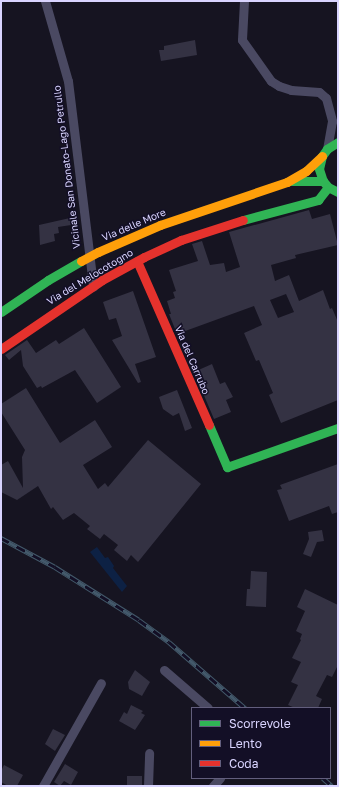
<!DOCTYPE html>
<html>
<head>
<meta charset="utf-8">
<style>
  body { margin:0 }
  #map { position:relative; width:339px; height:787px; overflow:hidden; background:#161421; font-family:"Golos Text",sans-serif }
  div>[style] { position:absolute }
  .water>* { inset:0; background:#0d2144 }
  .building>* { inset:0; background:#343243; transform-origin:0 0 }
  .street>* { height:9px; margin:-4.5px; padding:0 4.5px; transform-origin:4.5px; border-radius:4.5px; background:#4a4962 }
  .fast>* { height:9px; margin:-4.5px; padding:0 4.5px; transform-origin:4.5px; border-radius:4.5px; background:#30b455 }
  .slow>* { height:9px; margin:-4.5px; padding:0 4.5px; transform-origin:4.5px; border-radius:4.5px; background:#ff9f0a }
  .jam>* { height:9px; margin:-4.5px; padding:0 4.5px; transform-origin:4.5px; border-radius:4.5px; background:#e5322d }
  .rail>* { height:4.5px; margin-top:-2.25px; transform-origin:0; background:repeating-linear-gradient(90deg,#130f26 0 9px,#43596b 0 18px); box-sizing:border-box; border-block:1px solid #43596b }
  .slow-bridge>* { height:9px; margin:-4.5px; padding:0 4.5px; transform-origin:4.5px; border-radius:4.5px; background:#ff9f0a }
  span { translate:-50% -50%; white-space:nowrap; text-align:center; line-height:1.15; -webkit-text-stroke:3px #130f26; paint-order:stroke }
  .street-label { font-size:10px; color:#d9d4ff }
  .frame { position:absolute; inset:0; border:2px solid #d9d4ff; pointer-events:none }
  .legend { position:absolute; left:191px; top:707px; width:140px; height:72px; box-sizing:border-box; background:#130f26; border:1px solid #625e7d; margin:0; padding:5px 7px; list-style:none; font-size:12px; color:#d9d4ff }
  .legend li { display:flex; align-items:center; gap:8px; height:20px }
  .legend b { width:20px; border:1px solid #625e7d }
</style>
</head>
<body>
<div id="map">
  <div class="water">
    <div style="clip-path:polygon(97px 547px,105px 558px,108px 557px,114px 566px,113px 568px,127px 586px,122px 592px,90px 552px)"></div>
  </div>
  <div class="building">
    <div style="clip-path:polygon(195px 40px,197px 55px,161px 61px,159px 50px,164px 50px,164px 46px)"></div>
    <div style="clip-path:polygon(evenodd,309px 210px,312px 219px,330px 214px,338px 245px,295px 255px,296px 258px,271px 265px,275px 281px,289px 275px,299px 301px,323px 290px,330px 309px,332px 308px,338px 322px,338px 400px,281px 423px,269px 395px,273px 393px,259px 360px,256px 361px,244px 333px,262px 325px,254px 306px,177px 334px,169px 314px,171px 314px,167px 301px,175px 298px,173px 292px,176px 291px,169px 270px,198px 261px,192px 244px,202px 241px,210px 265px,224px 263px,226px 272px,240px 267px,229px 232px,309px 210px,286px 294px,294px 312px,278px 318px,270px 300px,286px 294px)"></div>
    <div style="clip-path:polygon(70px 218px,71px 225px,58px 227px,59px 233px,54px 234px,55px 241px,40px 245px,39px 225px)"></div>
    <div style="clip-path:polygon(133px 291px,156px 357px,135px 364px,141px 382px,138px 383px,112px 340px,122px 336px,116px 318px,109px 320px,103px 302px)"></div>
    <div style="clip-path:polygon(84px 328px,121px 387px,97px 403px,75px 370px,42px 388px,41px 386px,37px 388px,23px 366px,21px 350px,9px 360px,5px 355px,27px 340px,36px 353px,56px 340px,59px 344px)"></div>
    <div style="clip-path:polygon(212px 364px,220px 384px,225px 382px,233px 397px,226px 400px,231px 412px,214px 419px,194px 372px)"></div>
    <div style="clip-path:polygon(26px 388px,60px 443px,95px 420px,112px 447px,83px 465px,98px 489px,105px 483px,108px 487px,148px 440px,201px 484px,138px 562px,131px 555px,127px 561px,114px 550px,118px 545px,104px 534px,100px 539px,87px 529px,90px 526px,74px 513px,63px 520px,53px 507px,51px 509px,38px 486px,17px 500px,1px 492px,1px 465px,8px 461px,23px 488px,22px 457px,25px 450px,1px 412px,1px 404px)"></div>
    <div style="clip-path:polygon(177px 390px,192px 428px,185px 431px,179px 413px,173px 416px,163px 409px,159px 397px)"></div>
    <div style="clip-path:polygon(338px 464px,338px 512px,332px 514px,329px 506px,289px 521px,277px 490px,282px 489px,280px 485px)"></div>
    <div style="clip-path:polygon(322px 530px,324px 541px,317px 542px,311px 557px,303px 554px,309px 539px,308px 532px)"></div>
    <div style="clip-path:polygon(251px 571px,267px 572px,266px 607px,246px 606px,247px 589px,250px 589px)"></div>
    <div style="clip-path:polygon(305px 589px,338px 605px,338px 665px,332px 677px,327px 675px,316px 696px,322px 699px,318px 708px,295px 708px,288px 705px,298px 685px,291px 682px,301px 662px,292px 658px,301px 640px,300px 639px,302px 634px,296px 631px,305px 611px,297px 607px)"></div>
    <div style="clip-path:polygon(135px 670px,150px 682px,142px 696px,129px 689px,128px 682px)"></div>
    <div style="clip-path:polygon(131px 705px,143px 711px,141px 713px,145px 715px,135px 730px,119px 721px,124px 712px,127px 714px)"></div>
    <div style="clip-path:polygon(53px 729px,65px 735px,55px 751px,45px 744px)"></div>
    <div style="clip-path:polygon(65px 764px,78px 772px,71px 785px,64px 781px,60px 786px,54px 782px)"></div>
    <div style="clip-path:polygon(4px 765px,23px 775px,17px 786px,8px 786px,1px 782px,1px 771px)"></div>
    <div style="left:127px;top:776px;width:15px;height:10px"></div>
  </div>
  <div class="street">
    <div style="left:45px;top:1px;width:83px;rotate:74deg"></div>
    <div style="left:68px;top:81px;width:207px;rotate:83deg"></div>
    <div style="left:244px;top:1px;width:39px;rotate:93deg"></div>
    <div style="left:242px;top:40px;width:50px;rotate:54.7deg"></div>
    <div style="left:271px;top:81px;width:9px;rotate:32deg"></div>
    <div style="left:279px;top:86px;width:13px;rotate:18deg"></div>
    <div style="left:291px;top:90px;width:28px;rotate:4deg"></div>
    <div style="left:319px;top:92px;width:9px;rotate:41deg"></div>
    <div style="left:326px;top:98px;width:24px;rotate:75deg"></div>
    <div style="left:332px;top:121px;width:28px;rotate:100deg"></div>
    <div style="left:164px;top:670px;width:58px;rotate:40.8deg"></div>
    <div style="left:43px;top:786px;width:118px;rotate:-60.6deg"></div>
    <div style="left:148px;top:786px;width:33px;rotate:-88deg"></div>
    <div style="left:213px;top:786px;width:11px;rotate:-49deg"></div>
  </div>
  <div class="fast">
    <div style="left:338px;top:142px;width:13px;rotate:148deg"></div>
    <div style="left:327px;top:149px;width:9px;rotate:126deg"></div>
    <div style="left:322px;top:156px;width:13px;rotate:103deg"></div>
    <div style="left:319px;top:169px;width:13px;rotate:72deg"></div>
    <div style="left:323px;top:181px;width:8px;rotate:50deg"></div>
    <div style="left:328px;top:187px;width:11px;rotate:27deg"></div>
    <div style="left:292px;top:181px;width:31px"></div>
    <div style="left:243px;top:220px;width:78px;rotate:-14.9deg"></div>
    <div style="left:318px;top:200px;width:16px;rotate:-52deg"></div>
    <div style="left:1px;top:312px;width:57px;rotate:-34.2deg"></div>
    <div style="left:48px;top:280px;width:38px;rotate:-30deg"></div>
    <div style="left:209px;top:425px;width:46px;rotate:66.8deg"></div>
    <div style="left:227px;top:467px;width:118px;rotate:-19.4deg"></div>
  </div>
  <div class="slow">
    <div style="left:98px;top:252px;width:68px;rotate:-23.5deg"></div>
    <div style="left:160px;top:225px;width:134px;rotate:-18.7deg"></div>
    <div style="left:287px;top:182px;width:22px;rotate:-30deg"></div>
    <div style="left:306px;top:171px;width:22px;rotate:-43deg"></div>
  </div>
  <div class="jam">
    <div style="left:137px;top:261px;width:179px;rotate:66.3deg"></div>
    <div style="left:1px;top:349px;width:122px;rotate:-34.3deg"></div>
    <div style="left:102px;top:280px;width:48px;rotate:-28.7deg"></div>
    <div style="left:144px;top:257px;width:41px;rotate:-24.7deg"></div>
    <div style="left:181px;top:240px;width:65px;rotate:-17.9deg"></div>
  </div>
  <div class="rail">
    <div style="left:1px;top:538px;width:61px;rotate:28.2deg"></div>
    <div style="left:55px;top:567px;width:99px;rotate:32.2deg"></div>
    <div style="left:139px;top:620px;width:37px;rotate:36deg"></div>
    <div style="left:169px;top:642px;width:101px;rotate:41deg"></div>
    <div style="left:323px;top:778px;width:12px;rotate:42deg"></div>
  </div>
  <div class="slow-bridge">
    <div style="left:81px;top:261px;width:19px;rotate:-28deg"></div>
  </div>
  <div class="street-label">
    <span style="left:67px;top:167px;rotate:-97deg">Vicinale San Donato-Lago Petrullo</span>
    <span style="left:134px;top:225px;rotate:-23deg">Via delle More</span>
    <span style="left:90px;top:277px;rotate:-31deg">Via del Melocotogno</span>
    <span style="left:192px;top:360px;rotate:67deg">Via del Carrubo</span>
  </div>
  <div class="frame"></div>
  <ul class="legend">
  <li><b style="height:5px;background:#30b455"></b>Scorrevole</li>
  <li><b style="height:5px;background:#ff9f0a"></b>Lento</li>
  <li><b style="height:5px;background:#e5322d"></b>Coda</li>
  </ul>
</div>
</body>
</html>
